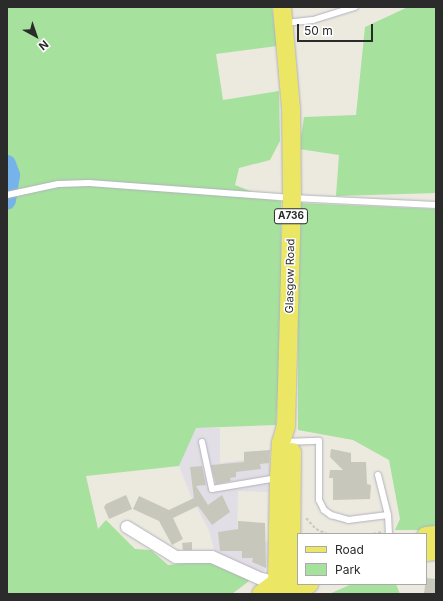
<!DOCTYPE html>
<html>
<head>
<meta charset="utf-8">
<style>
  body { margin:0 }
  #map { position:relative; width:443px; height:601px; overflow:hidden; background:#ece9de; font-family:Inter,sans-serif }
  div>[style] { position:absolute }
  .industrial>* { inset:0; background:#e2dee5 }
  .green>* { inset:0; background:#a6e19d }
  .river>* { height:18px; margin:-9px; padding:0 9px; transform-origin:9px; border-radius:9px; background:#76b3ea }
  .building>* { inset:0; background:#c8c7bc }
  .path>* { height:2px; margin-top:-1px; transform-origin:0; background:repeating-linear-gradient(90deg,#c8c8c8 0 3px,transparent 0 5px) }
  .roads { filter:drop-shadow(0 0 1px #b2b1be) drop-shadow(0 0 1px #b2b1be) }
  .service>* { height:6px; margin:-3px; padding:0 3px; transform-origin:3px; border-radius:3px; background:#fff }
  .minor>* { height:12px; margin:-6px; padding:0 6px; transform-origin:6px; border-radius:6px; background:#fff }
  .primary>* { height:18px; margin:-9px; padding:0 9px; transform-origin:9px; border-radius:9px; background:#ebe764 }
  span { translate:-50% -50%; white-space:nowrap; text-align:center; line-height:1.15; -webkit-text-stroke:3px #fff; paint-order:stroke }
  .shield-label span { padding:1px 3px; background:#fff; border:1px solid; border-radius:3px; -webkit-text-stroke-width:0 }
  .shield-label { font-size:10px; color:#2b2b2b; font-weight:700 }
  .street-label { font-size:11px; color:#2b2b2b }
  .frame { position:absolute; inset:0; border:8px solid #2b2b2b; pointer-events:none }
  .legend { position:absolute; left:297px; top:533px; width:130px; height:52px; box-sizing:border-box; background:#fff; border:1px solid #aaa; margin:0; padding:5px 7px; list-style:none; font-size:12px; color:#2b2b2b }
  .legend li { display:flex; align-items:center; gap:8px; height:20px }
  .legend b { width:20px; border:1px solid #aaa }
  .north { position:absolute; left:16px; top:16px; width:40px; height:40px; -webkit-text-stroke:3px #fff; paint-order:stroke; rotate:140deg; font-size:11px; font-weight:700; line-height:16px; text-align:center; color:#2b2b2b }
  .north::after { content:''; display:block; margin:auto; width:14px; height:18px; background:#2b2b2b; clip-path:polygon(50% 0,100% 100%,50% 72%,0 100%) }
  .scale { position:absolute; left:297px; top:24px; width:76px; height:18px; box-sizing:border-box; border:2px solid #2b2b2b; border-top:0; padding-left:5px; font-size:12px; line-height:14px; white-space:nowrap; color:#2b2b2b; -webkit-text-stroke:3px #fff; paint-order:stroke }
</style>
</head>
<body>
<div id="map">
  <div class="industrial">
    <div style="clip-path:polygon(195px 428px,220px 428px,220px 463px,276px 456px,275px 492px,238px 491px,237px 543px,272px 541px,268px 565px,261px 575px,215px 553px,209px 530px,192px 499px,179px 466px)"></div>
  </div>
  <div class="green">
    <div style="clip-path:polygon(7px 7px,272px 7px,277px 46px,216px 54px,223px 100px,279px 91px,280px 141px,270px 160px,239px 168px,235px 185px,255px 193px,254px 196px,281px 201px,281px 338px,276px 425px,196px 428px,179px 466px,86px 476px,98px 529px,106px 520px,135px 549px,151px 550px,168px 565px,206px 561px,228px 566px,249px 581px,232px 594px,7px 594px)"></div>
    <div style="clip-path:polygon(408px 7px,436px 7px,436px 193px,336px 196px,339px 155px,299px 149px,304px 117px,356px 115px,365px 27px)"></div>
    <div style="clip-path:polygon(298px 203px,436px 209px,436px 530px,395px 530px,400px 519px,389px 460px,353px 440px,298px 430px)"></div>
    <div style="clip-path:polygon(352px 584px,396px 584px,400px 594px,329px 594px)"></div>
  </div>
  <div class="river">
    <div style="left:7px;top:164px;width:12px;rotate:70deg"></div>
    <div style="left:11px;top:175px;width:26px;rotate:99deg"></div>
  </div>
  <div class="building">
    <div style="clip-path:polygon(331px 449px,351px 453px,351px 462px,366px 462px,367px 484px,371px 485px,370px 499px,333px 500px,333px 478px,329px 478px,330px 470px,343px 470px,330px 457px)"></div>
    <div style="clip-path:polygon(270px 450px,269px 463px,260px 464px,261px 469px,236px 472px,236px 477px,230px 478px,231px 481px,216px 484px,211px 465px,244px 462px,244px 452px)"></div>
    <div style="clip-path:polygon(202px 466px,206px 485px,196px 486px,208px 505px,222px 495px,230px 512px,212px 525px,198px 506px,173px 518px,183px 539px,172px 545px,159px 521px,133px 509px,139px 496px,169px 510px,194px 498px,190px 467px)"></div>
    <div style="clip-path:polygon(126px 495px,132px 509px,109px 519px,104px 507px,106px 504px)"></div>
    <div style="clip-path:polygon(238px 521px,265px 523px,266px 568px,252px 562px,253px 558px,242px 558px,242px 551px,220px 551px,218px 532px,238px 529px)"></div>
    <div style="clip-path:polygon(192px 542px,192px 550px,183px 550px,182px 543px)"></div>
    <div style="clip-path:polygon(426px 578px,436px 579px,436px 594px,424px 594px)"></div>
  </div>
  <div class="path">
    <div style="left:306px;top:518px;width:15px;rotate:48deg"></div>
    <div style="left:316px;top:529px;width:12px;rotate:24deg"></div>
    <div style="left:373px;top:534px;width:9px;rotate:-13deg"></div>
  </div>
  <div class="roads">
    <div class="service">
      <div style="left:285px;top:23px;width:28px;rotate:-6deg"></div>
      <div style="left:313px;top:20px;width:44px;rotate:-17.2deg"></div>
      <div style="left:7px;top:195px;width:52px;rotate:-12.2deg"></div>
      <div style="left:58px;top:184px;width:31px;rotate:-2deg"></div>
      <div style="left:89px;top:183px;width:204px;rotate:4.2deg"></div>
      <div style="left:292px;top:198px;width:144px;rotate:2.8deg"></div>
      <div style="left:202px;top:442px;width:48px;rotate:78deg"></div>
      <div style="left:212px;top:489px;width:66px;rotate:-9.6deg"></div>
      <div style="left:284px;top:442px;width:35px;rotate:-2deg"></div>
      <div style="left:319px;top:441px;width:59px;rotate:90deg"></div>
      <div style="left:319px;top:500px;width:11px;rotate:63deg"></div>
      <div style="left:324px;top:510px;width:9px;rotate:36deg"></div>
      <div style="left:331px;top:515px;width:18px;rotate:16deg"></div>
      <div style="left:348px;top:520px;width:40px;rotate:-7.1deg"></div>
      <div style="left:378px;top:475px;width:41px;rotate:76deg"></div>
      <div style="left:388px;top:515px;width:19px;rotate:87deg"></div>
    </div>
    <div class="minor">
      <div style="left:127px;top:527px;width:57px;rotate:31.5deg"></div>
      <div style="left:176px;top:557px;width:36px"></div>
      <div style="left:212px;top:557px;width:54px;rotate:24.2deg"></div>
      <div style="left:261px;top:579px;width:16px;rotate:11deg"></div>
    </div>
    <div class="primary">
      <div style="left:292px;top:452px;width:119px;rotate:90.5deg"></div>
      <div style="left:291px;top:571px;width:22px;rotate:82deg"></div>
      <div style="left:426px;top:536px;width:10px;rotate:-6deg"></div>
      <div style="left:426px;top:552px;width:10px;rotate:-6deg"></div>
      <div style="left:261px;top:594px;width:31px;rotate:-37deg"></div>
      <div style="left:281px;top:594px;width:13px;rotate:-108deg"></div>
      <div style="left:277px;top:582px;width:104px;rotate:-88.9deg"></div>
      <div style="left:279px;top:478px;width:35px;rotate:-87deg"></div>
      <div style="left:281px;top:443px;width:18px;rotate:-74deg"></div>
      <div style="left:286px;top:426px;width:228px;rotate:-88.5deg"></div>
      <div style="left:292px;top:198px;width:90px;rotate:-90.6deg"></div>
      <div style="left:291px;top:108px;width:101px;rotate:-95.1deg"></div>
      <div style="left:292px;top:594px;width:20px;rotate:-30deg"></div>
    </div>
  </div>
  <div class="shield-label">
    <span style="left:291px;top:216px">A736</span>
  </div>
  <div class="street-label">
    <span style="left:290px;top:276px;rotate:-89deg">Glasgow Road</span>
  </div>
  <div class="frame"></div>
  <ul class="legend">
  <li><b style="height:5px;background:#ebe764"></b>Road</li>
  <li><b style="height:11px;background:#a6e19d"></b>Park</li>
  </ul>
  <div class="north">N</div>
  <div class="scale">50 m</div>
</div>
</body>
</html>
